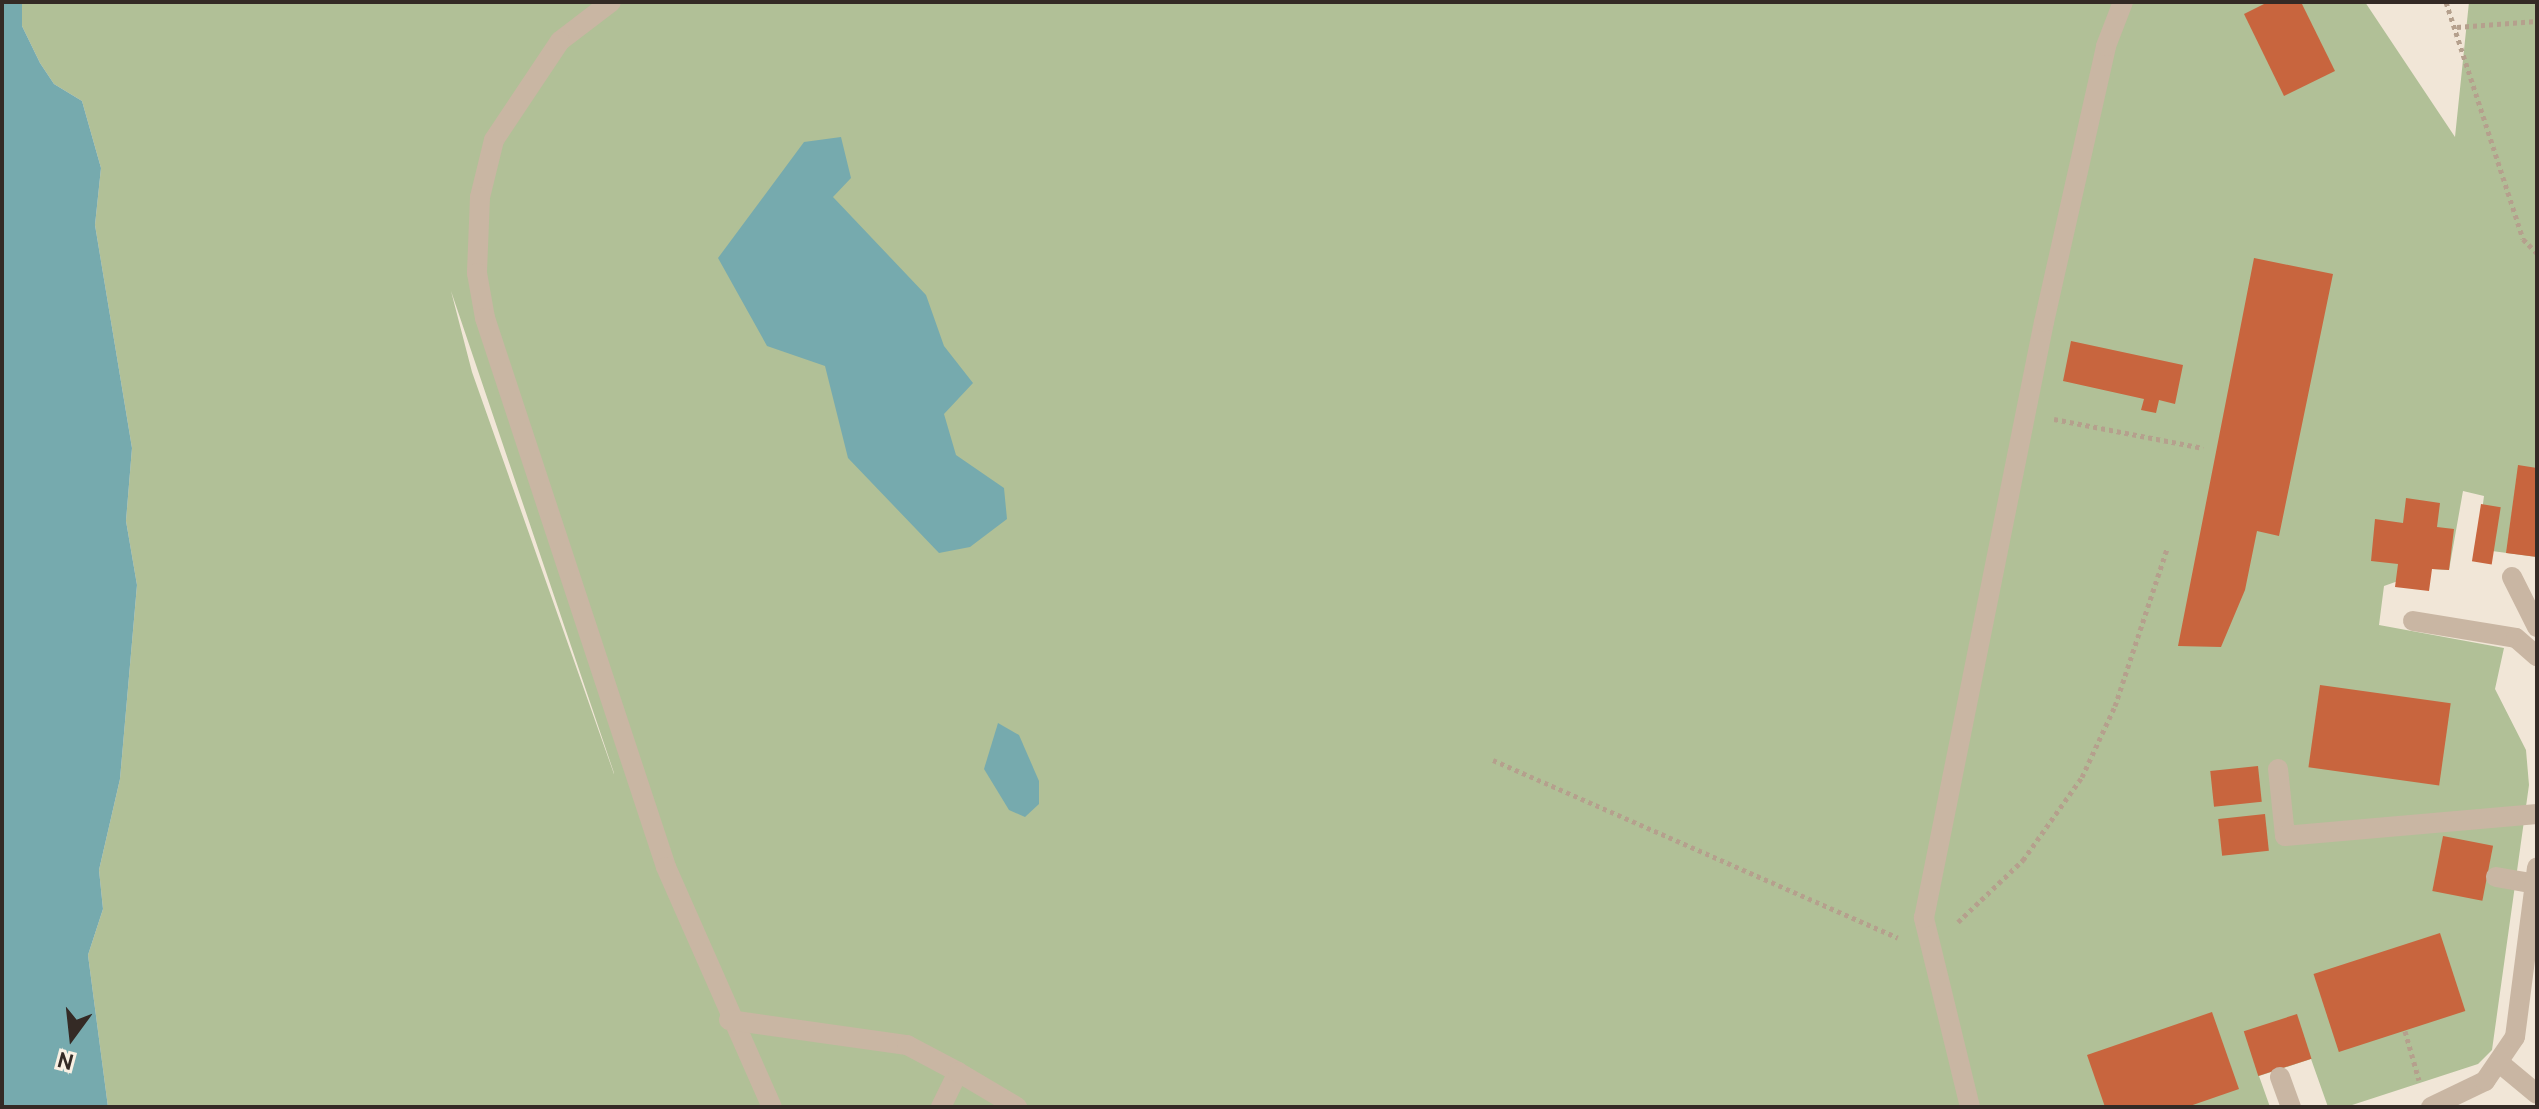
<!DOCTYPE html>
<html>
<head>
<meta charset="utf-8">
<style>
  body { margin:0 }
  #map { position:relative; width:2539px; height:1109px; overflow:hidden; background:#f1e6d7; font-family:Cabin,sans-serif }
  div>[style] { position:absolute }
  .green>* { inset:0; background:#b1c097 }
  .water>* { inset:0; background:#76aaae }
  .building>* { inset:0; background:#c8653e; transform-origin:0 0 }
  .path>* { height:5px; margin-top:-2.5px; transform-origin:0; background:repeating-linear-gradient(90deg,#b5a08d 0 4px,transparent 0 8px) }
  .minor>* { height:20px; margin:-10px; padding:0 10px; transform-origin:10px; border-radius:10px; background:#c9b6a3 }
  span { translate:-50% -50%; white-space:nowrap; text-align:center; line-height:1.15; -webkit-text-stroke:7px #f9f0e3; paint-order:stroke }
  .frame { position:absolute; inset:0; border:4px solid #342a25; pointer-events:none }
  .north { position:absolute; left:32px; top:997px; width:80px; height:80px; -webkit-text-stroke:6px #f9f0e3; paint-order:stroke; rotate:195deg; font-size:22px; font-weight:700; line-height:32px; text-align:center; color:#342a25 }
  .north::after { content:''; display:block; margin:auto; width:28px; height:36px; background:#342a25; clip-path:polygon(50% 0,100% 100%,50% 72%,0 100%) }
</style>
</head>
<body>
<div id="map">
  <div class="green">
    <div style="clip-path:polygon(evenodd,22px 2px,2365px 2px,2455px 137px,2469px 2px,2537px 2px,2537px 557px,2477px 549px,2484px 496px,2463px 491px,2449px 570px,2432px 569px,2384px 586px,2379px 625px,2504px 648px,2495px 689px,2526px 750px,2529px 785px,2492px 1050px,2478px 1064px,2346px 1107px,2328px 1107px,2311px 1059px,2259px 1076px,2270px 1107px,108px 1107px,88px 955px,103px 909px,99px 870px,120px 779px,137px 585px,126px 521px,132px 448px,95px 225px,101px 168px,82px 101px,54px 84px,40px 63px,22px 26px,22px 2px,451px 291px,614px 773px,614px 774px,472px 372px,451px 291px)"></div>
  </div>
  <div class="water">
    <div style="clip-path:polygon(2px 2px,22px 2px,22px 26px,40px 63px,54px 84px,82px 101px,101px 168px,95px 225px,132px 448px,126px 521px,137px 585px,120px 779px,99px 870px,103px 909px,88px 955px,108px 1107px,2px 1107px)"></div>
    <div style="clip-path:polygon(841px 137px,851px 178px,833px 197px,926px 295px,944px 346px,973px 383px,944px 414px,956px 455px,1004px 488px,1007px 519px,970px 547px,939px 553px,848px 458px,825px 366px,767px 346px,718px 258px,804px 142px)"></div>
    <div style="clip-path:polygon(998px 723px,1019px 735px,1039px 781px,1039px 804px,1025px 817px,1009px 810px,984px 769px)"></div>
  </div>
  <div class="building">
    <div style="clip-path:polygon(2268px 2px,2301px 2px,2335px 71px,2284px 96px,2244px 14px)"></div>
    <div style="clip-path:polygon(2254px 258px,2333px 274px,2279px 536px,2257px 531px,2245px 590px,2221px 647px,2178px 646px)"></div>
    <div style="clip-path:polygon(2071px 341px,2183px 365px,2175px 404px,2159px 400px,2156px 413px,2141px 410px,2144px 399px,2063px 381px)"></div>
    <div style="clip-path:polygon(2518px 465px,2537px 468px,2537px 557px,2506px 553px)"></div>
    <div style="clip-path:polygon(2406px 498px,2440px 503px,2437px 527px,2454px 529px,2449px 570px,2432px 569px,2429px 591px,2395px 587px,2398px 564px,2371px 561px,2375px 519px,2403px 523px)"></div>
    <div style="left:2481px;top:504px;width:20px;height:58px;rotate:9deg"></div>
    <div style="left:2320px;top:685px;width:132px;height:83px;rotate:8deg"></div>
    <div style="left:2258px;top:766px;width:36px;height:48px;rotate:84deg"></div>
    <div style="left:2265px;top:814px;width:37px;height:47px;rotate:84deg"></div>
    <div style="left:2443px;top:836px;width:51px;height:56px;rotate:11deg"></div>
    <div style="left:2440px;top:933px;width:82px;height:133px;rotate:72deg"></div>
    <div style="clip-path:polygon(2212px 1012px,2239px 1089px,2187px 1107px,2105px 1107px,2087px 1055px)"></div>
    <div style="left:2297px;top:1014px;width:47px;height:56px;rotate:72deg"></div>
  </div>
  <div class="path">
    <div style="left:2446px;top:2px;width:249px;rotate:72deg"></div>
    <div style="left:2523px;top:239px;width:20px;rotate:45deg"></div>
    <div style="left:2457px;top:27px;width:80px;rotate:-4.3deg"></div>
    <div style="left:2054px;top:419px;width:152px;rotate:11deg"></div>
    <div style="left:1493px;top:760px;width:442px;rotate:23.7deg"></div>
    <div style="left:1958px;top:922px;width:90px;rotate:-43.6deg"></div>
    <div style="left:2023px;top:860px;width:102px;rotate:-54.6deg"></div>
    <div style="left:2082px;top:777px;width:78px;rotate:-65.1deg"></div>
    <div style="left:2115px;top:706px;width:165px;rotate:-71.7deg"></div>
    <div style="left:2405px;top:1031px;width:51px;rotate:74.1deg"></div>
  </div>
  <div class="minor">
    <div style="left:611px;top:2px;width:64px;rotate:142.6deg"></div>
    <div style="left:560px;top:41px;width:119px;rotate:123.7deg"></div>
    <div style="left:494px;top:140px;width:59px;rotate:103.8deg"></div>
    <div style="left:480px;top:197px;width:76px;rotate:92.3deg"></div>
    <div style="left:477px;top:273px;width:46px;rotate:79.9deg"></div>
    <div style="left:485px;top:318px;width:578px;rotate:71.75deg"></div>
    <div style="left:666px;top:867px;width:262px;rotate:66.2deg"></div>
    <div style="left:2512px;top:577px;width:56px;rotate:63.4deg"></div>
    <div style="left:2413px;top:621px;width:104px;rotate:9.4deg"></div>
    <div style="left:2516px;top:638px;width:28px;rotate:41deg"></div>
    <div style="left:2278px;top:769px;width:67px;rotate:84deg"></div>
    <div style="left:2285px;top:836px;width:253px;rotate:-5deg"></div>
    <div style="left:2496px;top:877px;width:40px;rotate:10deg"></div>
    <div style="left:729px;top:1020px;width:180px;rotate:8deg"></div>
    <div style="left:907px;top:1045px;width:58px;rotate:27.9deg"></div>
    <div style="left:2502px;top:1065px;width:45px;rotate:39.6deg"></div>
    <div style="left:2280px;top:1077px;width:32px;rotate:70deg"></div>
    <div style="left:941px;top:1107px;width:39px;rotate:-64deg"></div>
    <div style="left:958px;top:1072px;width:69px;rotate:30.7deg"></div>
    <div style="left:1970px;top:1107px;width:195px;rotate:-103.7deg"></div>
    <div style="left:1924px;top:918px;width:608px;rotate:-78.62deg"></div>
    <div style="left:2044px;top:322px;width:283px;rotate:-77.3deg"></div>
    <div style="left:2106px;top:46px;width:47px;rotate:-68.9deg"></div>
    <div style="left:2431px;top:1107px;width:60px;rotate:-25.7deg"></div>
    <div style="left:2485px;top:1081px;width:53px;rotate:-55.7deg"></div>
    <div style="left:2515px;top:1037px;width:171px;rotate:-82.6deg"></div>
  </div>
  <div class="frame"></div>
  <div class="north">N</div>
</div>
</body>
</html>
